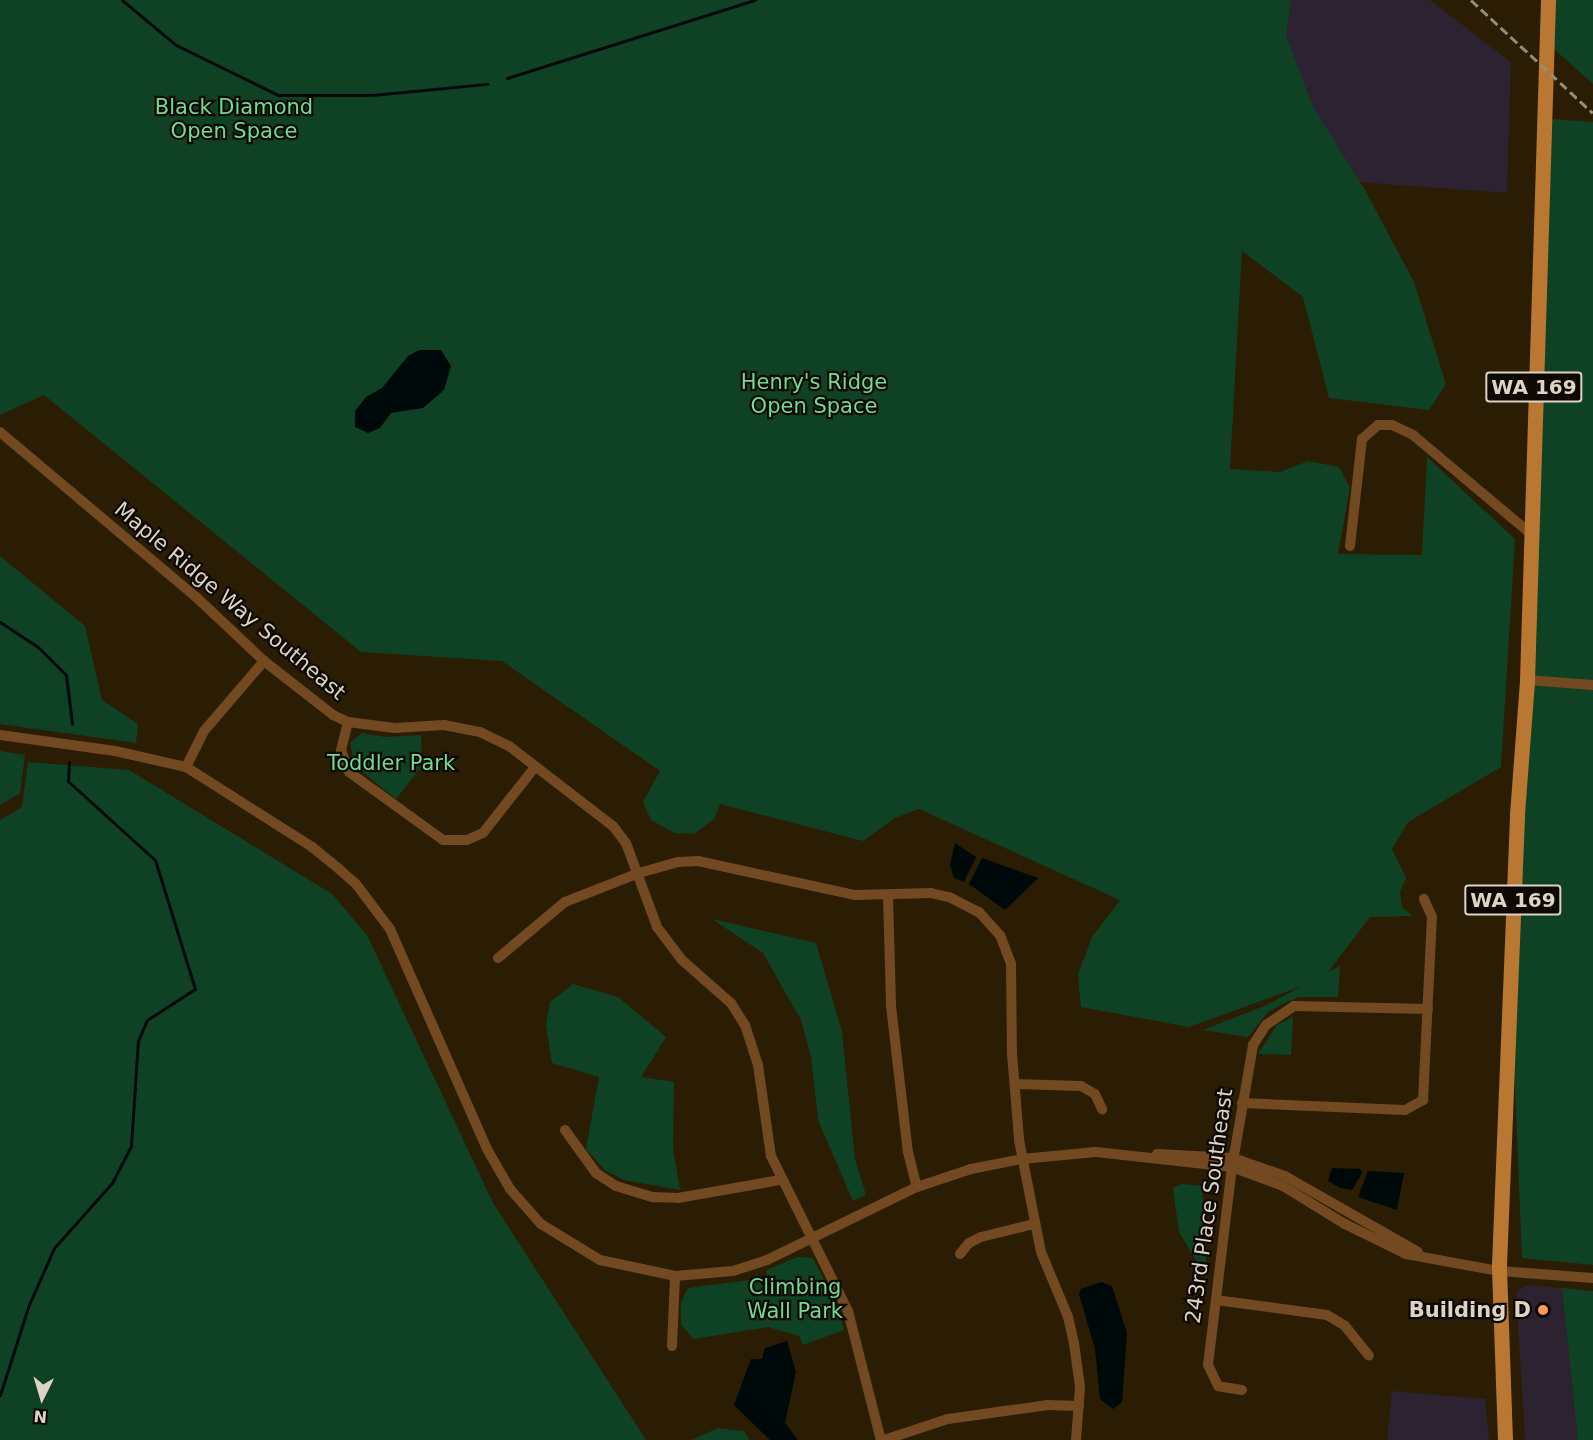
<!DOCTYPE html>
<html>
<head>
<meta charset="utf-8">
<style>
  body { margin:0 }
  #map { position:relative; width:1593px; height:1440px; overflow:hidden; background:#2a1d03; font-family:"DejaVu Sans",sans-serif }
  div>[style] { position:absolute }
  .commercial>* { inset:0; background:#2c2230 }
  .industrial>* { inset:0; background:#2c2231 }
  .green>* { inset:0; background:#0f4224 }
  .water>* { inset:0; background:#00090a }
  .stream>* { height:3px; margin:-1.5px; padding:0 1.5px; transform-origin:1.5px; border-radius:1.5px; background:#00090a }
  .minor>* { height:10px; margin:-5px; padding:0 5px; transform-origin:5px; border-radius:5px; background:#724921 }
  .primary>* { height:15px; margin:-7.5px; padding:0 7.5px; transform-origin:7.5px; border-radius:7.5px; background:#ba7732 }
  .rail>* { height:3px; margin-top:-1.5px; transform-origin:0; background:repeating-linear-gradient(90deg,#968c79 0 9px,transparent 0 13.5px) }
  .dots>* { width:16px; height:16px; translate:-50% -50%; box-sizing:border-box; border:3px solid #0e0802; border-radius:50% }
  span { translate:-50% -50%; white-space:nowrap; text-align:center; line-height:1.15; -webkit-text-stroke:4.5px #0e0802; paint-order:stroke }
  .shield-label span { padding:2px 4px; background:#0e0802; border:2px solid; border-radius:4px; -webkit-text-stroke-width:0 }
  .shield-label { font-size:20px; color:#dcd4c5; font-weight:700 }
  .park-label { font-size:21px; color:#6fdc94 }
  .street-label { font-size:21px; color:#dcd4c5 }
  .poi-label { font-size:21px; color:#dcd4c5; font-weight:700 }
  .right { translate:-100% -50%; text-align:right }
  .north { position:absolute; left:12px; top:1368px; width:60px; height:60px; -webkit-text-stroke:4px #0e0802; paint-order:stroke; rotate:185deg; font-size:16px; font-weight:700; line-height:24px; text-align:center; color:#dcd4c5 }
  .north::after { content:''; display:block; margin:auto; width:21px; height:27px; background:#dcd4c5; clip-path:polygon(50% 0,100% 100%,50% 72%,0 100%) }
</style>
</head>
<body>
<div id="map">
  <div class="commercial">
    <div style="clip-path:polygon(1527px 1285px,1562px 1288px,1579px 1440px,1525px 1440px,1516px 1292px)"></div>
  </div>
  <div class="industrial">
    <div style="clip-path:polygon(1275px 0,1430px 0,1511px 62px,1507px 193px,1251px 174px)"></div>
    <div style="clip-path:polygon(1392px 1391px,1485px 1399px,1489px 1440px,1387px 1440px)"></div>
  </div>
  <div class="green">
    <div style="clip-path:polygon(0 0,1291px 0,1286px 36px,1313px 107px,1365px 190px,1414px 282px,1446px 384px,1429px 410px,1329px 398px,1303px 297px,1242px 251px,1230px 469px,1280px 472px,1308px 461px,1339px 467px,1350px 488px,1338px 554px,1422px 555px,1427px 457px,1515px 539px,1501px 767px,1408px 822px,1392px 849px,1406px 878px,1400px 892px,1402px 907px,1412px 916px,1370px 917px,1328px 972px,1340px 966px,1338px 997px,1299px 997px,1284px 1003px,1268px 1012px,1248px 1037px,1203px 1030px,1267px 1005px,1302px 986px,1189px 1027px,1081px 1007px,1078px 974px,1092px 937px,1120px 900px,919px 809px,895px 818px,863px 841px,720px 804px,714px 819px,694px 834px,675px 833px,651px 820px,643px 802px,660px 771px,502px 661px,361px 652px,44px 395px,0 415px)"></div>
    <div style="clip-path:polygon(1555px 0,1593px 0,1593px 84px,1553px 48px)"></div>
    <div style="clip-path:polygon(1551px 119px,1593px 122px,1593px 1265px,1522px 1258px,1515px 1088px,1516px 955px)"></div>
    <div style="clip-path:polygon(0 556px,85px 626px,102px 700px,138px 724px,136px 743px,0 724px)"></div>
    <div style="clip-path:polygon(362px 733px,385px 737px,421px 735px,422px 766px,396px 799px,355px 766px,350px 743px)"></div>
    <div style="clip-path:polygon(0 751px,25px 755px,20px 793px,0 805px)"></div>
    <div style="clip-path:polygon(28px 762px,129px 770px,332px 894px,367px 935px,493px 1203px,646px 1440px,0 1440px,0 820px,22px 807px)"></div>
    <div style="clip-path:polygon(712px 919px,816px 943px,842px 1032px,855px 1159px,866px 1195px,853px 1201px,818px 1120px,811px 1056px,801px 1020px,763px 953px)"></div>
    <div style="clip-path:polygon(573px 984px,618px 997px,666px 1037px,641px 1077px,674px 1082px,673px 1148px,680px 1190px,624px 1180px,605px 1170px,586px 1149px,599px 1077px,552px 1063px,546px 1025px,550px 1002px)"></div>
    <div style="clip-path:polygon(1293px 1017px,1291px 1055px,1258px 1054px,1277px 1025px)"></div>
    <div style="clip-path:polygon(1182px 1184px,1202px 1186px,1207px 1278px,1179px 1232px,1173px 1188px)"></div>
    <div style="clip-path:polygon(797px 1257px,813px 1258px,838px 1307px,844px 1330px,803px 1345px,799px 1336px,768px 1327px,693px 1339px,681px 1324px,681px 1302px,688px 1288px,766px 1278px,767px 1270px)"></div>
    <div style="clip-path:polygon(1562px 1288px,1593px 1291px,1593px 1440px,1578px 1440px)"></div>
    <div style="clip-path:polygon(718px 1428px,744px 1431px,750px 1440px,692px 1440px)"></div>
  </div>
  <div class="water">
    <div style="clip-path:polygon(419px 350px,441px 350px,451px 366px,444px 390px,423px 408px,391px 413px,380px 428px,368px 433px,355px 427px,355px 411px,366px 397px,382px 388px,408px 356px)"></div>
    <div style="clip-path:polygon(955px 843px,976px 857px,964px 882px,954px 878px,950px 865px)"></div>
    <div style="clip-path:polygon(982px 858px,1038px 878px,1005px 910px,969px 884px)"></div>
    <div style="clip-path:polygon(1332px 1168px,1360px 1169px,1362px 1173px,1352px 1190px,1340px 1188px,1328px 1181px)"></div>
    <div style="clip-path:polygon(1368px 1171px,1404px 1173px,1397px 1210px,1358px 1197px)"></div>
    <div style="clip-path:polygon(1101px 1282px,1112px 1286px,1127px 1333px,1122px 1402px,1113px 1409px,1100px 1399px,1095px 1349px,1079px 1294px,1081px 1289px)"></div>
    <div style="clip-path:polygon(787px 1341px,796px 1372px,785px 1423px,798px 1440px,770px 1440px,734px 1405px,751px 1359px,762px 1359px,765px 1348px)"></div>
  </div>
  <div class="stream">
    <div style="left:122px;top:0;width:70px;rotate:39.8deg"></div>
    <div style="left:176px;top:45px;width:114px;rotate:26.1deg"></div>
    <div style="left:278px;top:95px;width:94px"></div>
    <div style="left:372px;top:95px;width:116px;rotate:-5.5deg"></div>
    <div style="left:507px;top:78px;width:260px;rotate:-17.5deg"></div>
    <div style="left:0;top:622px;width:45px;rotate:33.3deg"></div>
    <div style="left:38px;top:647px;width:40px;rotate:45deg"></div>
    <div style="left:66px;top:675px;width:49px;rotate:83deg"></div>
    <div style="left:0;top:1395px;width:92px;rotate:-72.3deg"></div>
    <div style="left:28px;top:1307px;width:64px;rotate:-66.2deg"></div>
    <div style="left:54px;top:1248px;width:87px;rotate:-48.3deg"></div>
    <div style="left:112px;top:1183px;width:42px;rotate:-62.8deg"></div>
    <div style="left:131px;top:1146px;width:105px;rotate:-86.2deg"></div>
    <div style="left:138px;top:1041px;width:23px;rotate:-67deg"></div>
    <div style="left:147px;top:1020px;width:57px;rotate:-32.9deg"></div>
    <div style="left:195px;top:989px;width:135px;rotate:-107.2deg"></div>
    <div style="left:155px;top:860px;width:118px;rotate:-137.8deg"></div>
    <div style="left:68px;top:781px;width:19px;rotate:-87deg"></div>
  </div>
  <div class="minor">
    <div style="left:0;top:432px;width:255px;rotate:40.1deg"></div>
    <div style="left:195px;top:596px;width:95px;rotate:43.3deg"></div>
    <div style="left:264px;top:661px;width:88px;rotate:38deg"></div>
    <div style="left:333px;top:715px;width:17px;rotate:25deg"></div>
    <div style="left:348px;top:722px;width:47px;rotate:7.3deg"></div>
    <div style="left:395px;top:728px;width:49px;rotate:-3.5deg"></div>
    <div style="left:444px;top:725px;width:37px;rotate:11deg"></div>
    <div style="left:480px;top:732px;width:32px;rotate:26deg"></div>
    <div style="left:509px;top:746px;width:131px;rotate:37.6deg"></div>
    <div style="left:613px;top:826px;width:21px;rotate:53deg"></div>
    <div style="left:626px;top:843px;width:90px;rotate:69.7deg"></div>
    <div style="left:657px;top:927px;width:41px;rotate:52.9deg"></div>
    <div style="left:682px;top:960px;width:65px;rotate:41.3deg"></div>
    <div style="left:731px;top:1003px;width:26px;rotate:58deg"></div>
    <div style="left:745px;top:1025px;width:42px;rotate:72deg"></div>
    <div style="left:758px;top:1065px;width:92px;rotate:81.9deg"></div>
    <div style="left:771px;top:1156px;width:173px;rotate:63.6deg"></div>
    <div style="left:848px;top:1311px;width:133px;rotate:75.7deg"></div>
    <div style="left:1350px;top:546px;width:108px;rotate:-83.6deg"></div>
    <div style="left:1362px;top:439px;width:21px;rotate:-41deg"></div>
    <div style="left:1378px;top:425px;width:14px"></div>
    <div style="left:1392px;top:425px;width:23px;rotate:25deg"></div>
    <div style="left:1413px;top:435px;width:154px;rotate:40deg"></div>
    <div style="left:1527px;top:680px;width:66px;rotate:4.3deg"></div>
    <div style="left:348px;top:722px;width:29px;rotate:104deg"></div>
    <div style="left:341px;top:750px;width:23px;rotate:70deg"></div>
    <div style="left:349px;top:772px;width:116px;rotate:35.9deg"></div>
    <div style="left:443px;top:840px;width:24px"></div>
    <div style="left:467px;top:840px;width:17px;rotate:-24deg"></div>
    <div style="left:483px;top:833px;width:84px;rotate:-51.8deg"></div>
    <div style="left:0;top:735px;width:116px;rotate:7.9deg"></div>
    <div style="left:115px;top:751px;width:73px;rotate:12.7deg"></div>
    <div style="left:186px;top:767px;width:149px;rotate:32.4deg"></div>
    <div style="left:312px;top:847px;width:36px;rotate:39deg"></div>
    <div style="left:340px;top:870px;width:21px;rotate:41deg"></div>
    <div style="left:356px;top:884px;width:56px;rotate:52.9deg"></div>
    <div style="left:390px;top:929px;width:240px;rotate:66.2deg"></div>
    <div style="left:487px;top:1149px;width:46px;rotate:60.1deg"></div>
    <div style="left:510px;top:1189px;width:47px;rotate:48.5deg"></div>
    <div style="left:541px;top:1224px;width:69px;rotate:31.4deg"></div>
    <div style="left:600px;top:1260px;width:77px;rotate:12deg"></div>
    <div style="left:675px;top:1276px;width:58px;rotate:-4.9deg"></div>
    <div style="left:733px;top:1271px;width:36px;rotate:-18deg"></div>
    <div style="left:767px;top:1260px;width:167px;rotate:-26deg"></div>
    <div style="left:917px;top:1187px;width:57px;rotate:-18.4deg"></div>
    <div style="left:971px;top:1169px;width:52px;rotate:-11.1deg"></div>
    <div style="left:1022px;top:1159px;width:74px;rotate:-5.4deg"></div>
    <div style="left:1096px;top:1152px;width:137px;rotate:6.3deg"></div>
    <div style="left:1232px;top:1167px;width:54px;rotate:20.4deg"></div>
    <div style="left:1283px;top:1186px;width:73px;rotate:31.5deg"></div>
    <div style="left:1345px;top:1224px;width:68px;rotate:26.2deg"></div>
    <div style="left:1406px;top:1254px;width:95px;rotate:10.4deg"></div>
    <div style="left:1499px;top:1271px;width:94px;rotate:4.3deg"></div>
    <div style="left:186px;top:767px;width:40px;rotate:-63.4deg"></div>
    <div style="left:204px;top:731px;width:92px;rotate:-49.4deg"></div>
    <div style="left:888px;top:896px;width:110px;rotate:88.4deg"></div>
    <div style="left:891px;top:1006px;width:147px;rotate:83.4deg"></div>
    <div style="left:908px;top:1152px;width:36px;rotate:76deg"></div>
    <div style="left:498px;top:958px;width:87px;rotate:-39.9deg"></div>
    <div style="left:565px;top:902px;width:79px;rotate:-21.4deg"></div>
    <div style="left:639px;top:873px;width:41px;rotate:-15.8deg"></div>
    <div style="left:678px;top:862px;width:20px;rotate:-3deg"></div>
    <div style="left:698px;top:861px;width:161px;rotate:12.2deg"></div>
    <div style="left:855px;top:895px;width:76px;rotate:-1.5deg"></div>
    <div style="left:931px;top:893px;width:18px;rotate:13deg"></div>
    <div style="left:949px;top:897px;width:34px;rotate:27deg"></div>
    <div style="left:979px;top:912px;width:31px;rotate:48deg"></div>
    <div style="left:1000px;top:935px;width:31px;rotate:69deg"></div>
    <div style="left:1011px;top:964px;width:90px;rotate:89.4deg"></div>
    <div style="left:1012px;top:1054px;width:86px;rotate:85.3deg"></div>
    <div style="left:1019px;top:1140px;width:114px;rotate:78.9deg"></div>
    <div style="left:1041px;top:1252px;width:70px;rotate:67.4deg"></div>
    <div style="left:1068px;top:1317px;width:27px;rotate:77deg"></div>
    <div style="left:1074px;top:1343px;width:44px;rotate:82.2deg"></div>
    <div style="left:1080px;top:1387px;width:53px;rotate:94.3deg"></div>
    <div style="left:1015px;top:1084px;width:66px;rotate:1.7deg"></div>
    <div style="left:1081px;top:1086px;width:16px;rotate:30deg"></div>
    <div style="left:1095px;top:1094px;width:17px;rotate:65deg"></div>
    <div style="left:1242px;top:1103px;width:163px;rotate:2.5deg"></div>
    <div style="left:1405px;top:1110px;width:21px;rotate:-29deg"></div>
    <div style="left:1423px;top:1100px;width:183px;rotate:-87.2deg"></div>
    <div style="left:1432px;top:917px;width:20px;rotate:-114deg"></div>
    <div style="left:565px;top:1130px;width:53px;rotate:54.2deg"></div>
    <div style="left:596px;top:1173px;width:24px;rotate:33deg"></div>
    <div style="left:616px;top:1186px;width:39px;rotate:17deg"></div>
    <div style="left:653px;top:1197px;width:25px;rotate:2deg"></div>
    <div style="left:678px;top:1198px;width:104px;rotate:-10deg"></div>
    <div style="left:1157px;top:1154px;width:76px;rotate:3deg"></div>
    <div style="left:1233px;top:1158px;width:55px;rotate:19.1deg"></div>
    <div style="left:1285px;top:1176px;width:153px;rotate:29.7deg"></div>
    <div style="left:960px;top:1254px;width:14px;rotate:-51deg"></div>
    <div style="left:969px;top:1243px;width:13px;rotate:-27deg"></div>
    <div style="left:981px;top:1237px;width:55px;rotate:-13.8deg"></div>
    <div style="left:1216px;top:1300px;width:112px;rotate:7.7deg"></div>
    <div style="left:1327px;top:1315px;width:21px;rotate:31deg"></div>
    <div style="left:1345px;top:1326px;width:38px;rotate:51deg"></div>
    <div style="left:672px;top:1346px;width:70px;rotate:-87.5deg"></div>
    <div style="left:1242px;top:1390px;width:24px;rotate:-171deg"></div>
    <div style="left:1218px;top:1386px;width:23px;rotate:-115deg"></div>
    <div style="left:1208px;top:1365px;width:199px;rotate:-83.1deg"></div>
    <div style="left:1232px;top:1167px;width:124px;rotate:-80.2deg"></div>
    <div style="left:1253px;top:1045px;width:24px;rotate:-57deg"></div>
    <div style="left:1266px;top:1025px;width:34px;rotate:-34deg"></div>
    <div style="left:1294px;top:1006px;width:134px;rotate:1.3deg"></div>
    <div style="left:884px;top:1440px;width:67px;rotate:-18.2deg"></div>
    <div style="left:948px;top:1419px;width:101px;rotate:-8deg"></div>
    <div style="left:1048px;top:1405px;width:31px;rotate:2deg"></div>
  </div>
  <div class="primary">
    <div style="left:1505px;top:1440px;width:175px;rotate:-92deg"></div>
    <div style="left:1499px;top:1265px;width:451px;rotate:-87.7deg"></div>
    <div style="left:1517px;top:814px;width:134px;rotate:-85.7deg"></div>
    <div style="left:1527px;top:680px;width:680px;rotate:-88.23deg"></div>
  </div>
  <div class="rail">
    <div style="left:1471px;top:0;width:166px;rotate:42.8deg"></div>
  </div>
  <div class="dots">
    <div style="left:1543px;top:1310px;background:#ff9b5a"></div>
  </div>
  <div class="shield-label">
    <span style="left:1534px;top:387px">WA 169</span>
    <span style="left:1513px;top:900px">WA 169</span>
  </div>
  <div class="park-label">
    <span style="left:234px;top:119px">Black Diamond<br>Open Space</span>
    <span style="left:814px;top:394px">Henry's Ridge<br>Open Space</span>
    <span style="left:391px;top:763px">Toddler Park</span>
    <span style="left:795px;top:1299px">Climbing<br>Wall Park</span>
  </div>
  <div class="street-label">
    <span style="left:230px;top:601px;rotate:40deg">Maple Ridge Way Southeast</span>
    <span style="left:1209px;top:1206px;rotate:-82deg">243rd Place Southeast</span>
  </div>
  <div class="poi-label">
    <span class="right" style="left:1531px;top:1310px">Building D</span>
  </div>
  <div class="north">N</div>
</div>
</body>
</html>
